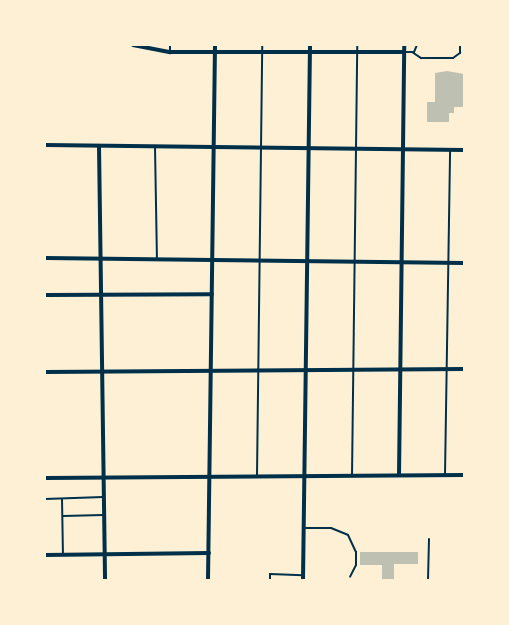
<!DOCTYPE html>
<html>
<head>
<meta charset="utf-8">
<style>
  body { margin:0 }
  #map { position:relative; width:509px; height:625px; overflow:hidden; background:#fdf0d5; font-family:"DM Sans",sans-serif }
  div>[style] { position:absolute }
  .building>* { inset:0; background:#bec0b2 }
  .service>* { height:2px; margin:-1px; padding:0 1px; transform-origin:1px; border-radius:1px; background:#003049 }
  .minor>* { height:4px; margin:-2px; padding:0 2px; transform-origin:2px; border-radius:2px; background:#003049 }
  span { translate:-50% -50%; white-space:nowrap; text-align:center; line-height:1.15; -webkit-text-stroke:4px #fdf0d5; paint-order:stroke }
  .frame { position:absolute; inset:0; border:46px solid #fdf0d5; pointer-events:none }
</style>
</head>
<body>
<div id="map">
  <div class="building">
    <div style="clip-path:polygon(447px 71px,464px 74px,464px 107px,454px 107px,454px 113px,449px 113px,449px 122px,427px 122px,427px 102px,435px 102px,435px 73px)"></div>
    <div style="clip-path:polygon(360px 552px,418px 552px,418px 564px,394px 564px,394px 580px,382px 580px,382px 565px,360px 565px)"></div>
  </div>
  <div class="service">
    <div style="left:170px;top:52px;width:7px;rotate:-90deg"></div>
    <div style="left:404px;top:52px;width:8px"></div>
    <div style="left:412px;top:52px;width:11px;rotate:34deg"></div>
    <div style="left:421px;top:58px;width:32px"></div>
    <div style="left:453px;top:58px;width:9px;rotate:-36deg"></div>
    <div style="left:460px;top:53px;width:8px;rotate:-90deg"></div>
    <div style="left:414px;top:52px;width:8px;rotate:-67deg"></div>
    <div style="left:155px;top:147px;width:112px;rotate:89deg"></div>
    <div style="left:257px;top:475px;width:430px;rotate:-89.3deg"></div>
    <div style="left:445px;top:475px;width:325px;rotate:-89.1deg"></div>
    <div style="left:352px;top:476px;width:431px;rotate:-89.3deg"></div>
    <div style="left:45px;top:499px;width:58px;rotate:-2deg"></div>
    <div style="left:62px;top:499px;width:55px;rotate:89deg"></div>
    <div style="left:63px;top:516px;width:40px;rotate:-1.4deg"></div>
    <div style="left:304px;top:528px;width:27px"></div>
    <div style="left:331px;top:528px;width:18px;rotate:22deg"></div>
    <div style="left:348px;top:535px;width:19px;rotate:65deg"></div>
    <div style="left:356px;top:552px;width:13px;rotate:90deg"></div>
    <div style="left:356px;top:565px;width:13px;rotate:117deg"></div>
    <div style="left:270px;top:580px;width:6px;rotate:-90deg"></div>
    <div style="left:270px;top:574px;width:33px;rotate:2deg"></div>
    <div style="left:428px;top:580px;width:41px;rotate:-88.6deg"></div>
  </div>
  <div class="minor">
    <div style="left:133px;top:45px;width:38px;rotate:11deg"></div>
    <div style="left:170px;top:52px;width:234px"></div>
    <div style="left:45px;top:145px;width:419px;rotate:0.7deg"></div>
    <div style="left:99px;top:146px;width:434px;rotate:89.2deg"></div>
    <div style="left:45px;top:258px;width:419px;rotate:0.7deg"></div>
    <div style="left:45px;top:295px;width:167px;rotate:-0.3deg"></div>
    <div style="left:45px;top:372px;width:419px;rotate:-0.4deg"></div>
    <div style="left:399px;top:475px;width:430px;rotate:-89.3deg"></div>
    <div style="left:45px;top:478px;width:419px;rotate:-0.4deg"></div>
    <div style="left:45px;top:555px;width:164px;rotate:-0.7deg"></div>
    <div style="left:208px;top:580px;width:535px;rotate:-89.25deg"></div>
    <div style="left:303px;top:580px;width:535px;rotate:-89.25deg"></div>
  </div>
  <div class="frame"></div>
</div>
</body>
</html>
